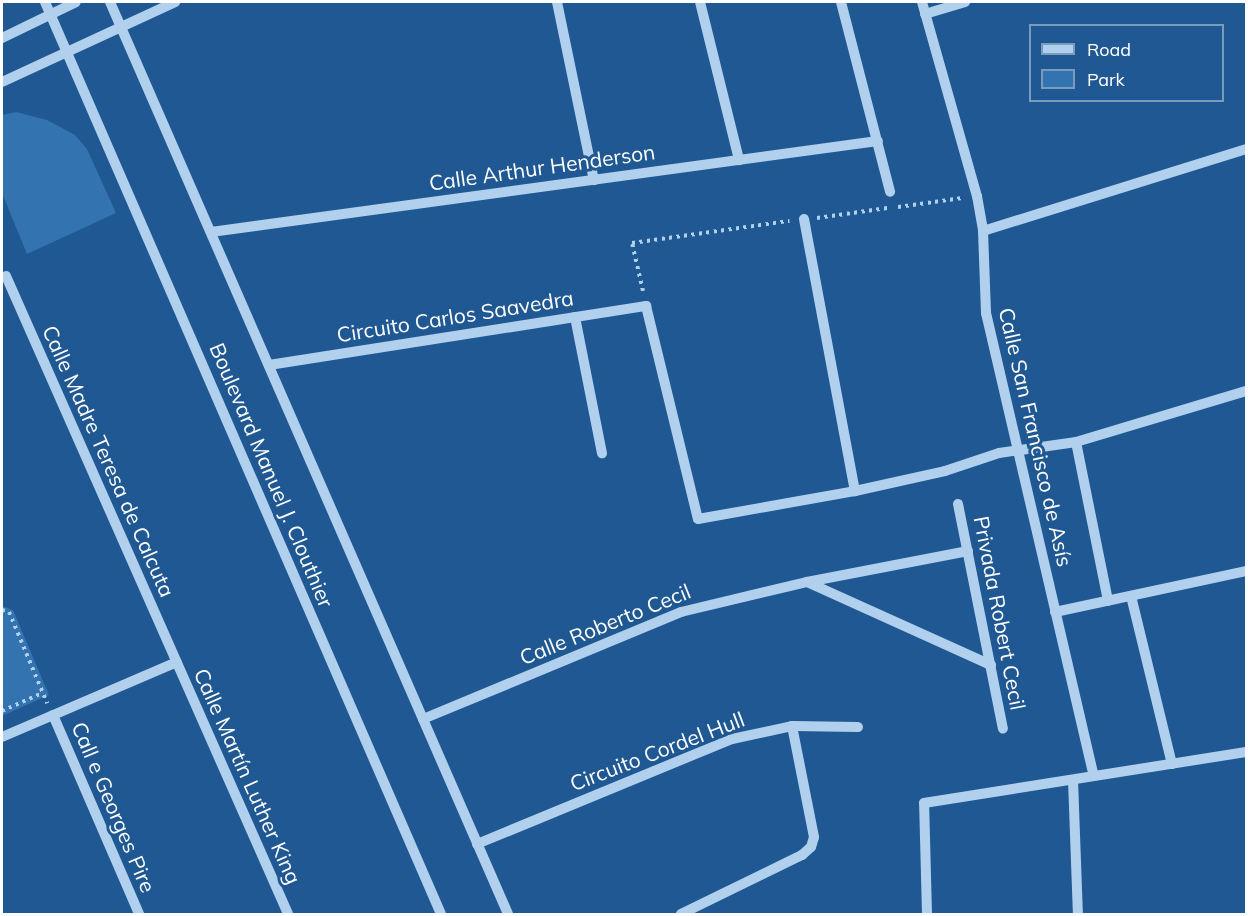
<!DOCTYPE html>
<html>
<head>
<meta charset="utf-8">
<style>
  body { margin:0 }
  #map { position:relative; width:1248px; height:916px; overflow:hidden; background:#1f5892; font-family:Mulish,sans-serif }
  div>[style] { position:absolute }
  .green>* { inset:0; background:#3273b0 }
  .path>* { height:4px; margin-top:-2px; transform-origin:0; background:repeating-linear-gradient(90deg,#b0d0ee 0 3px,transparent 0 7.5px) }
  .minor>* { height:10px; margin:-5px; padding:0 5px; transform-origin:5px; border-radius:5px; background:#b0d0ee }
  span { translate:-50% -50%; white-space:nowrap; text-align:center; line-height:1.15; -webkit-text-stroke:6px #1f5892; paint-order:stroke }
  .street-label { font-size:21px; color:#fff }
  .frame { position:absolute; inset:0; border:3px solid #fff; pointer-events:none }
  .legend { position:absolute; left:1029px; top:24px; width:195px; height:78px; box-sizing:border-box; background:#1f5892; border:2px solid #799bbe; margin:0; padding:8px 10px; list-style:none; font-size:18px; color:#fff }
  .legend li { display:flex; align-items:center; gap:12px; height:30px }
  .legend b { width:30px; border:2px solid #799bbe }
</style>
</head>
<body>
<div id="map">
  <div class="green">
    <div style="clip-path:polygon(16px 112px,47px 120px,75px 135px,87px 149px,116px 213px,27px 254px,2px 193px,2px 115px)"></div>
    <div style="clip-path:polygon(2px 606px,13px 610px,49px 695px,2px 716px)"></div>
  </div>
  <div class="path">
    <div style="left:898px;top:207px;width:65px;rotate:-8deg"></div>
    <div style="left:817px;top:218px;width:71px;rotate:-8.1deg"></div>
    <div style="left:643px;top:291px;width:49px;rotate:-102.9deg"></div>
    <div style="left:632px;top:243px;width:159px;rotate:-8deg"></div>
    <div style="left:2px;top:610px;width:7px;rotate:16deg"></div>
    <div style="left:9px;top:612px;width:99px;rotate:67.3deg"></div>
    <div style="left:2px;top:711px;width:44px;rotate:-24.2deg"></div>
  </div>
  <div class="minor">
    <div style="left:45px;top:2px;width:994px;rotate:66.53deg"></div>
    <div style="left:110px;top:2px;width:995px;rotate:66.42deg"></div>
    <div style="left:557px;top:2px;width:182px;rotate:78.3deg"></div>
    <div style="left:700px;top:2px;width:163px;rotate:76.1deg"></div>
    <div style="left:841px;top:2px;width:196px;rotate:75.5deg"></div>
    <div style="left:922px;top:2px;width:202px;rotate:74.2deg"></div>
    <div style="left:977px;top:196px;width:36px;rotate:80deg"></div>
    <div style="left:983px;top:231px;width:82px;rotate:87.9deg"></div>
    <div style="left:986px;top:313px;width:475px;rotate:76.9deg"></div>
    <div style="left:925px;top:14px;width:42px;rotate:-16.7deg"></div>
    <div style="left:2px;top:38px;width:82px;rotate:-25.9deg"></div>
    <div style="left:2px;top:82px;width:191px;rotate:-24.8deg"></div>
    <div style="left:804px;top:219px;width:277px;rotate:79.4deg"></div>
    <div style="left:983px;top:231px;width:275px;rotate:-17.3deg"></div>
    <div style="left:211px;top:232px;width:673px;rotate:-7.77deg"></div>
    <div style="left:6px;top:276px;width:698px;rotate:66.15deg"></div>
    <div style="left:575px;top:317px;width:139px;rotate:78.8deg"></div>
    <div style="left:269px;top:365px;width:382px;rotate:-8.9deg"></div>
    <div style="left:646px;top:306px;width:219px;rotate:76.3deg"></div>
    <div style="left:698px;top:519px;width:159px;rotate:-10.1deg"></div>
    <div style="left:855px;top:491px;width:92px;rotate:-12.5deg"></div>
    <div style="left:945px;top:471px;width:57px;rotate:-18.4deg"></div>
    <div style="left:999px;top:453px;width:78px;rotate:-8.1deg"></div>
    <div style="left:1076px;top:442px;width:177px;rotate:-16.7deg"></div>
    <div style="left:1076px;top:442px;width:162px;rotate:78.6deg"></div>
    <div style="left:958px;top:504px;width:229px;rotate:78.7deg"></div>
    <div style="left:807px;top:582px;width:164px;rotate:-10.9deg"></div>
    <div style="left:1131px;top:596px;width:173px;rotate:76.3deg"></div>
    <div style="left:1055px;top:612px;width:195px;rotate:-12.1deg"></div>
    <div style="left:53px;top:715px;width:217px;rotate:66.6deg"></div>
    <div style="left:423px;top:719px;width:279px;rotate:-22.5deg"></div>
    <div style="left:681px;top:612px;width:130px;rotate:-13.4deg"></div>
    <div style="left:807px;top:582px;width:202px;rotate:24.3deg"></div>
    <div style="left:2px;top:737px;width:190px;rotate:-23.2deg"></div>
    <div style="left:1073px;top:780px;width:134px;rotate:87.9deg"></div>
    <div style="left:477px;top:844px;width:276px;rotate:-22.4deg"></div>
    <div style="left:732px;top:739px;width:61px;rotate:-12.2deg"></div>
    <div style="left:792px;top:726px;width:66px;rotate:0.9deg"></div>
    <div style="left:681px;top:914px;width:135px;rotate:-26deg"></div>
    <div style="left:802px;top:855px;width:12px;rotate:-42deg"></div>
    <div style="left:811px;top:847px;width:10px;rotate:-73deg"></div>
    <div style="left:814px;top:837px;width:113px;rotate:-101.2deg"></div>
    <div style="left:927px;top:914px;width:111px;rotate:-91.5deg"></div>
    <div style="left:924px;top:803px;width:326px;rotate:-9deg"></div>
  </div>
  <div class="street-label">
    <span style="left:542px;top:167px;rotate:-8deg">Calle Arthur Henderson</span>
    <span style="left:455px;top:316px;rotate:-9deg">Circuito Carlos Saavedra</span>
    <span style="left:1036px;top:437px;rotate:77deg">Calle San Francisco de Asís</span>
    <span style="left:109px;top:461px;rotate:66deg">Calle Madre Teresa de Calcuta</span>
    <span style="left:272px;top:475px;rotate:67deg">Boulevard Manuel J. Clouthier</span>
    <span style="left:1000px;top:613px;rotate:79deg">Privada Robert Cecil</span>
    <span style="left:605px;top:624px;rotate:-22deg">Calle Roberto Cecil</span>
    <span style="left:657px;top:751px;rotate:-21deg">Circuito Cordel Hull</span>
    <span style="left:248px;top:776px;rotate:66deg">Calle Martín Luther King</span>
    <span style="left:114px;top:807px;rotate:67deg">Call e Georges Pire</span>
  </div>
  <div class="frame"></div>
  <ul class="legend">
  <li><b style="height:8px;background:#b0d0ee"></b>Road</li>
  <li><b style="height:16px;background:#3273b0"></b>Park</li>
  </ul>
</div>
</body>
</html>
